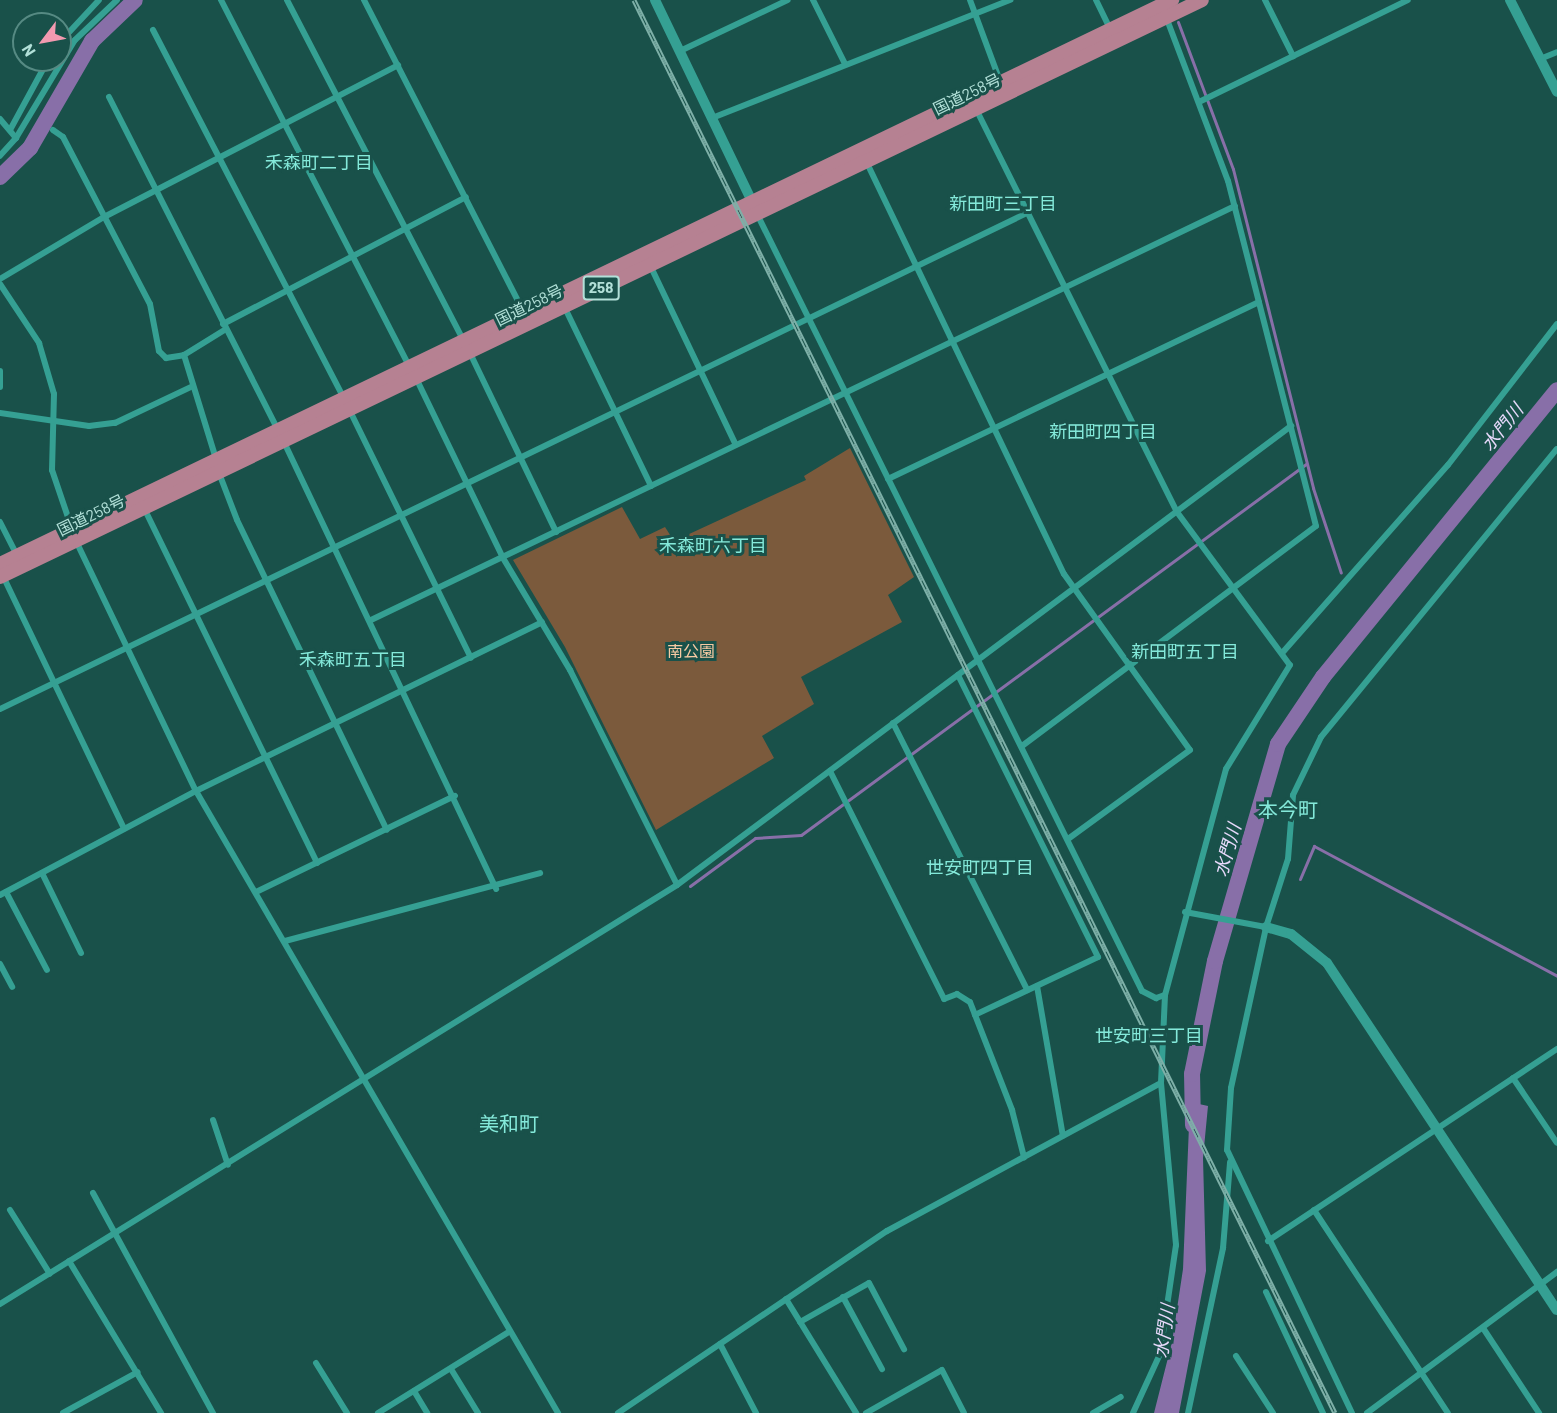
<!DOCTYPE html>
<html>
<head>
<meta charset="utf-8">
<style>
  body { margin:0 }
  #map { position:relative; width:1557px; height:1413px; overflow:hidden; background:#19514a; font-family:Barlow,"Noto Sans JP",sans-serif }
  div>[style] { position:absolute }
  .green>* { inset:0; background:#7b5a3c }
  .water>* { inset:0; background:#886fa8 }
  .stream>* { height:3px; margin:-1.5px; padding:0 1.5px; transform-origin:1.5px; border-radius:1.5px; background:#886fa8 }
  .river>* { height:16px; margin:-8px; padding:0 8px; transform-origin:8px; border-radius:8px; background:#886fa8 }
  .minor>* { height:6px; margin:-3px; padding:0 3px; transform-origin:3px; border-radius:3px; background:#35a093 }
  .tertiary>* { height:10px; margin:-5px; padding:0 5px; transform-origin:5px; border-radius:5px; background:#35a093 }
  .trunk>* { height:14px; margin:-7px; padding:0 7px; transform-origin:7px; border-radius:7px; background:#b68192 }
  .rail>* { height:5px; margin-top:-2.5px; transform-origin:0; background:repeating-linear-gradient(90deg,#19514a 0 9px,#7eb0a8 0 18px); box-sizing:border-box; border-block:2px solid #7eb0a8 }
  span { translate:-50% -50%; white-space:nowrap; text-align:center; line-height:1.15; -webkit-text-stroke:6px #19514a; paint-order:stroke }
  .shield-label span { padding:2px 4px; background:#19514a; border:2px solid; border-radius:4px; -webkit-text-stroke-width:0 }
  .shield-label { font-size:15px; color:#b2e0d8; font-weight:700 }
  .street-label { font-size:16px; color:#b2e0d8 }
  .park-label { font-size:16px; color:#f6caa3 }
  .neighbourhood-label { font-size:18px; color:#84e9da }
  .water-label { font-size:18px; color:#e7d9fb; font-style:italic }
  .quarter-label { font-size:20px; color:#84e9da }
  .north { position:absolute; left:12px; top:12px; width:60px; height:60px; box-sizing:border-box; background:#19514a; border:2px solid #568a83; border-radius:50%; rotate:238deg; font-size:16px; font-weight:700; line-height:24px; text-align:center; color:#b2e0d8 }
  .north::after { content:''; display:block; margin:auto; width:21px; height:27px; background:#f29ab0; clip-path:polygon(50% 0,100% 100%,50% 72%,0 100%) }
</style>
</head>
<body>
<div id="map">
  <div class="green">
    <div style="clip-path:polygon(850px 448px,914px 577px,888px 595px,902px 622px,801px 677px,814px 704px,762px 736px,774px 758px,656px 830px,565px 647px,513px 560px,622px 507px,640px 539px,665px 527px,674px 541px,806px 480px,804px 476px)"></div>
  </div>
  <div class="water">
    <div style="clip-path:polygon(1190px 1102px,1208px 1106px,1203px 1158px,1206px 1271px,1179px 1413px,1154px 1413px,1172px 1342px,1183px 1269px)"></div>
  </div>
  <div class="stream">
    <div style="left:1178px;top:22px;width:157px;rotate:69.5deg"></div>
    <div style="left:1233px;top:169px;width:329px;rotate:75.9deg"></div>
    <div style="left:1313px;top:488px;width:89px;rotate:71.8deg"></div>
    <div style="left:1300px;top:879px;width:36px;rotate:-67deg"></div>
    <div style="left:1314px;top:846px;width:276px;rotate:28.1deg"></div>
    <div style="left:690px;top:886px;width:81px;rotate:-36.4deg"></div>
    <div style="left:755px;top:838px;width:46px;rotate:-3.7deg"></div>
    <div style="left:801px;top:835px;width:627px;rotate:-36.3deg"></div>
  </div>
  <div class="river">
    <div style="left:0;top:177px;width:42px;rotate:-44deg"></div>
    <div style="left:30px;top:148px;width:124px;rotate:-59.9deg"></div>
    <div style="left:92px;top:41px;width:59px;rotate:-43.6deg"></div>
    <div style="left:1193px;top:1125px;width:51px;rotate:-91.1deg"></div>
    <div style="left:1192px;top:1074px;width:115px;rotate:-78.5deg"></div>
    <div style="left:1215px;top:961px;width:226px;rotate:-73.8deg"></div>
    <div style="left:1278px;top:744px;width:81px;rotate:-56.1deg"></div>
    <div style="left:1323px;top:677px;width:370px;rotate:-50.8deg"></div>
  </div>
  <div class="minor">
    <div style="left:221px;top:0;width:411px;rotate:62.8deg"></div>
    <div style="left:287px;top:0;width:385px;rotate:62.6deg"></div>
    <div style="left:364px;top:0;width:349px;rotate:62.9deg"></div>
    <div style="left:813px;top:0;width:72px;rotate:63.4deg"></div>
    <div style="left:970px;top:0;width:90px;rotate:69.7deg"></div>
    <div style="left:1096px;top:0;width:32px;rotate:64deg"></div>
    <div style="left:1265px;top:0;width:63px;rotate:63.4deg"></div>
    <div style="left:153px;top:30px;width:416px;rotate:62.6deg"></div>
    <div style="left:60px;top:42px;width:57px;rotate:-47.1deg"></div>
    <div style="left:680px;top:51px;width:119px;rotate:-25.3deg"></div>
    <div style="left:1540px;top:59px;width:18px;rotate:-22deg"></div>
    <div style="left:109px;top:97px;width:373px;rotate:63.1deg"></div>
    <div style="left:1201px;top:101px;width:230px;rotate:-26deg"></div>
    <div style="left:976px;top:109px;width:450px;rotate:63.5deg"></div>
    <div style="left:1177px;top:512px;width:190px;rotate:53.6deg"></div>
    <div style="left:1290px;top:665px;width:122px;rotate:121.6deg"></div>
    <div style="left:1226px;top:769px;width:234px;rotate:105.1deg"></div>
    <div style="left:1165px;top:995px;width:88px;rotate:92.6deg"></div>
    <div style="left:1161px;top:1083px;width:163px;rotate:84.7deg"></div>
    <div style="left:1176px;top:1245px;width:110px;rotate:98.4deg"></div>
    <div style="left:1160px;top:1354px;width:65px;rotate:114.6deg"></div>
    <div style="left:712px;top:118px;width:321px;rotate:-21.6deg"></div>
    <div style="left:0;top:119px;width:25px;rotate:50deg"></div>
    <div style="left:16px;top:138px;width:24px;rotate:132deg"></div>
    <div style="left:10px;top:130px;width:80px;rotate:-61.5deg"></div>
    <div style="left:53px;top:130px;width:12px;rotate:35deg"></div>
    <div style="left:63px;top:137px;width:188px;rotate:62.5deg"></div>
    <div style="left:150px;top:304px;width:48px;rotate:79.2deg"></div>
    <div style="left:159px;top:351px;width:10px;rotate:45deg"></div>
    <div style="left:166px;top:358px;width:18px;rotate:-9deg"></div>
    <div style="left:16px;top:138px;width:114px;rotate:-59deg"></div>
    <div style="left:75px;top:40px;width:58px;rotate:-43.6deg"></div>
    <div style="left:866px;top:161px;width:458px;rotate:64.4deg"></div>
    <div style="left:1064px;top:574px;width:216px;rotate:54.4deg"></div>
    <div style="left:1190px;top:750px;width:151px;rotate:143.9deg"></div>
    <div style="left:757px;top:214px;width:867px;rotate:63.64deg"></div>
    <div style="left:1142px;top:991px;width:16px;rotate:27deg"></div>
    <div style="left:1156px;top:998px;width:9px;rotate:-18deg"></div>
    <div style="left:650px;top:265px;width:199px;rotate:64.5deg"></div>
    <div style="left:0;top:279px;width:121px;rotate:-30.8deg"></div>
    <div style="left:104px;top:217px;width:331px;rotate:-27.3deg"></div>
    <div style="left:0;top:284px;width:71px;rotate:56.5deg"></div>
    <div style="left:39px;top:343px;width:53px;rotate:73.6deg"></div>
    <div style="left:54px;top:394px;width:76px;rotate:91.5deg"></div>
    <div style="left:52px;top:470px;width:62px;rotate:71.3deg"></div>
    <div style="left:564px;top:306px;width:200px;rotate:64.2deg"></div>
    <div style="left:223px;top:324px;width:274px;rotate:-27.6deg"></div>
    <div style="left:469px;top:351px;width:201px;rotate:64.3deg"></div>
    <div style="left:0;top:371px;width:16px;rotate:90deg"></div>
    <div style="left:416px;top:378px;width:200px;rotate:64.2deg"></div>
    <div style="left:503px;top:558px;width:131px;rotate:59.1deg"></div>
    <div style="left:570px;top:670px;width:240px;rotate:63.5deg"></div>
    <div style="left:349px;top:409px;width:277px;rotate:63.9deg"></div>
    <div style="left:0;top:413px;width:90px;rotate:8.3deg"></div>
    <div style="left:89px;top:426px;width:26px;rotate:-7deg"></div>
    <div style="left:115px;top:423px;width:86px;rotate:-25.4deg"></div>
    <div style="left:283px;top:440px;width:497px;rotate:64.6deg"></div>
    <div style="left:216px;top:459px;width:109px;rotate:-107.1deg"></div>
    <div style="left:184px;top:355px;width:49px;rotate:-31.8deg"></div>
    <div style="left:219px;top:473px;width:50px;rotate:69deg"></div>
    <div style="left:237px;top:520px;width:344px;rotate:64.2deg"></div>
    <div style="left:888px;top:479px;width:411px;rotate:-25.5deg"></div>
    <div style="left:144px;top:508px;width:395px;rotate:64deg"></div>
    <div style="left:0;top:522px;width:38px;rotate:63deg"></div>
    <div style="left:76px;top:541px;width:277px;rotate:64.4deg"></div>
    <div style="left:196px;top:791px;width:720px;rotate:59.8deg"></div>
    <div style="left:3px;top:576px;width:280px;rotate:64.4deg"></div>
    <div style="left:371px;top:620px;width:958px;rotate:-25.6deg"></div>
    <div style="left:1283px;top:652px;width:249px;rotate:-48.6deg"></div>
    <div style="left:1448px;top:465px;width:178px;rotate:-52.3deg"></div>
    <div style="left:958px;top:675px;width:315px;rotate:63.6deg"></div>
    <div style="left:1098px;top:957px;width:136px;rotate:154.8deg"></div>
    <div style="left:0;top:709px;width:1143px;rotate:-25.78deg"></div>
    <div style="left:893px;top:723px;width:299px;rotate:63.3deg"></div>
    <div style="left:1022px;top:746px;width:367px;rotate:-36.8deg"></div>
    <div style="left:1316px;top:526px;width:356px;rotate:-104.3deg"></div>
    <div style="left:1228px;top:181px;width:175px;rotate:-110.7deg"></div>
    <div style="left:830px;top:771px;width:255px;rotate:63.4deg"></div>
    <div style="left:944px;top:999px;width:14px;rotate:-21deg"></div>
    <div style="left:957px;top:994px;width:15px;rotate:32deg"></div>
    <div style="left:970px;top:1002px;width:116px;rotate:68.7deg"></div>
    <div style="left:1012px;top:1110px;width:49px;rotate:75.7deg"></div>
    <div style="left:42px;top:873px;width:89px;rotate:64deg"></div>
    <div style="left:6px;top:892px;width:88px;rotate:62.3deg"></div>
    <div style="left:256px;top:892px;width:221px;rotate:-25.8deg"></div>
    <div style="left:0;top:895px;width:222px;rotate:-28deg"></div>
    <div style="left:196px;top:791px;width:385px;rotate:-26deg"></div>
    <div style="left:1185px;top:912px;width:82px;rotate:10.5deg"></div>
    <div style="left:285px;top:941px;width:264px;rotate:-14.9deg"></div>
    <div style="left:0;top:964px;width:26px;rotate:62deg"></div>
    <div style="left:1037px;top:986px;width:152px;rotate:80.2deg"></div>
    <div style="left:1513px;top:1078px;width:78px;rotate:55.9deg"></div>
    <div style="left:213px;top:1120px;width:47px;rotate:71.6deg"></div>
    <div style="left:93px;top:1193px;width:251px;rotate:61.4deg"></div>
    <div style="left:10px;top:1210px;width:75px;rotate:58deg"></div>
    <div style="left:1314px;top:1210px;width:243px;rotate:56.6deg"></div>
    <div style="left:1268px;top:1241px;width:347px;rotate:-33.6deg"></div>
    <div style="left:69px;top:1261px;width:178px;rotate:58.8deg"></div>
    <div style="left:1266px;top:1292px;width:134px;rotate:64.8deg"></div>
    <div style="left:843px;top:1297px;width:82px;rotate:61.6deg"></div>
    <div style="left:786px;top:1299px;width:134px;rotate:58.4deg"></div>
    <div style="left:0;top:1304px;width:796px;rotate:-31.75deg"></div>
    <div style="left:677px;top:885px;width:767px;rotate:-36.78deg"></div>
    <div style="left:800px;top:1322px;width:79px;rotate:-29.5deg"></div>
    <div style="left:869px;top:1283px;width:75px;rotate:62.1deg"></div>
    <div style="left:1483px;top:1328px;width:102px;rotate:56.6deg"></div>
    <div style="left:720px;top:1344px;width:78px;rotate:62.4deg"></div>
    <div style="left:1236px;top:1356px;width:68px;rotate:57deg"></div>
    <div style="left:316px;top:1363px;width:59px;rotate:58.2deg"></div>
    <div style="left:451px;top:1369px;width:52px;rotate:58.5deg"></div>
    <div style="left:414px;top:1391px;width:26px;rotate:59deg"></div>
    <div style="left:63px;top:1413px;width:85px;rotate:-28.7deg"></div>
    <div style="left:378px;top:1413px;width:155px;rotate:-31.8deg"></div>
    <div style="left:618px;top:1413px;width:325px;rotate:-34.1deg"></div>
    <div style="left:887px;top:1231px;width:311px;rotate:-28.4deg"></div>
    <div style="left:866px;top:1413px;width:87px;rotate:-29.5deg"></div>
    <div style="left:942px;top:1370px;width:48px;rotate:62.9deg"></div>
    <div style="left:1093px;top:1413px;width:32px;rotate:-30deg"></div>
    <div style="left:1188px;top:1413px;width:169px;rotate:-78deg"></div>
    <div style="left:1223px;top:1248px;width:86px;rotate:-85.3deg"></div>
    <div style="left:1352px;top:1413px;width:291px;rotate:-115.4deg"></div>
    <div style="left:1227px;top:1150px;width:62px;rotate:-86.3deg"></div>
    <div style="left:1231px;top:1088px;width:165px;rotate:-77.7deg"></div>
    <div style="left:1266px;top:927px;width:71px;rotate:-72.1deg"></div>
    <div style="left:1288px;top:859px;width:64px;rotate:-85.5deg"></div>
    <div style="left:1293px;top:795px;width:64px;rotate:-64.2deg"></div>
    <div style="left:1321px;top:737px;width:372px;rotate:-50.7deg"></div>
    <div style="left:1367px;top:1413px;width:237px;rotate:-36.6deg"></div>
  </div>
  <div class="tertiary">
    <div style="left:655px;top:0;width:231px;rotate:64.3deg"></div>
    <div style="left:1510px;top:0;width:103px;rotate:62.9deg"></div>
    <div style="left:1266px;top:927px;width:26px;rotate:16deg"></div>
    <div style="left:1291px;top:934px;width:46px;rotate:38.9deg"></div>
    <div style="left:1327px;top:963px;width:416px;rotate:56.5deg"></div>
  </div>
  <div class="trunk">
    <div style="left:0;top:564px;width:1301px;rotate:-25.7deg"></div>
    <div style="left:0;top:577px;width:1333px;rotate:-25.64deg"></div>
  </div>
  <div class="rail">
    <div style="left:634px;top:0;width:1577px;rotate:63.61deg"></div>
  </div>
  <div class="shield-label">
    <span style="left:601px;top:288px">258</span>
  </div>
  <div class="street-label">
    <span style="left:967px;top:94px;rotate:-26deg">国道258号</span>
    <span style="left:529px;top:305px;rotate:-26deg">国道258号</span>
    <span style="left:91px;top:515px;rotate:-26deg">国道258号</span>
  </div>
  <div class="park-label">
    <span style="left:691px;top:651px">南公園</span>
  </div>
  <div class="neighbourhood-label">
    <span style="left:319px;top:162px">禾森町二丁目</span>
    <span style="left:1003px;top:203px">新田町三丁目</span>
    <span style="left:1103px;top:431px">新田町四丁目</span>
    <span style="left:713px;top:545px">禾森町六丁目</span>
    <span style="left:1185px;top:651px">新田町五丁目</span>
    <span style="left:353px;top:659px">禾森町五丁目</span>
    <span style="left:980px;top:867px">世安町四丁目</span>
    <span style="left:1149px;top:1035px">世安町三丁目</span>
  </div>
  <div class="water-label">
    <span style="left:1502px;top:427px;rotate:-51deg">水門川</span>
    <span style="left:1227px;top:850px;rotate:-74deg">水門川</span>
    <span style="left:1164px;top:1331px;rotate:-82deg">水門川</span>
  </div>
  <div class="quarter-label">
    <span style="left:1288px;top:809px">本今町</span>
    <span style="left:509px;top:1123px">美和町</span>
  </div>
  <div class="north">N</div>
</div>
</body>
</html>
